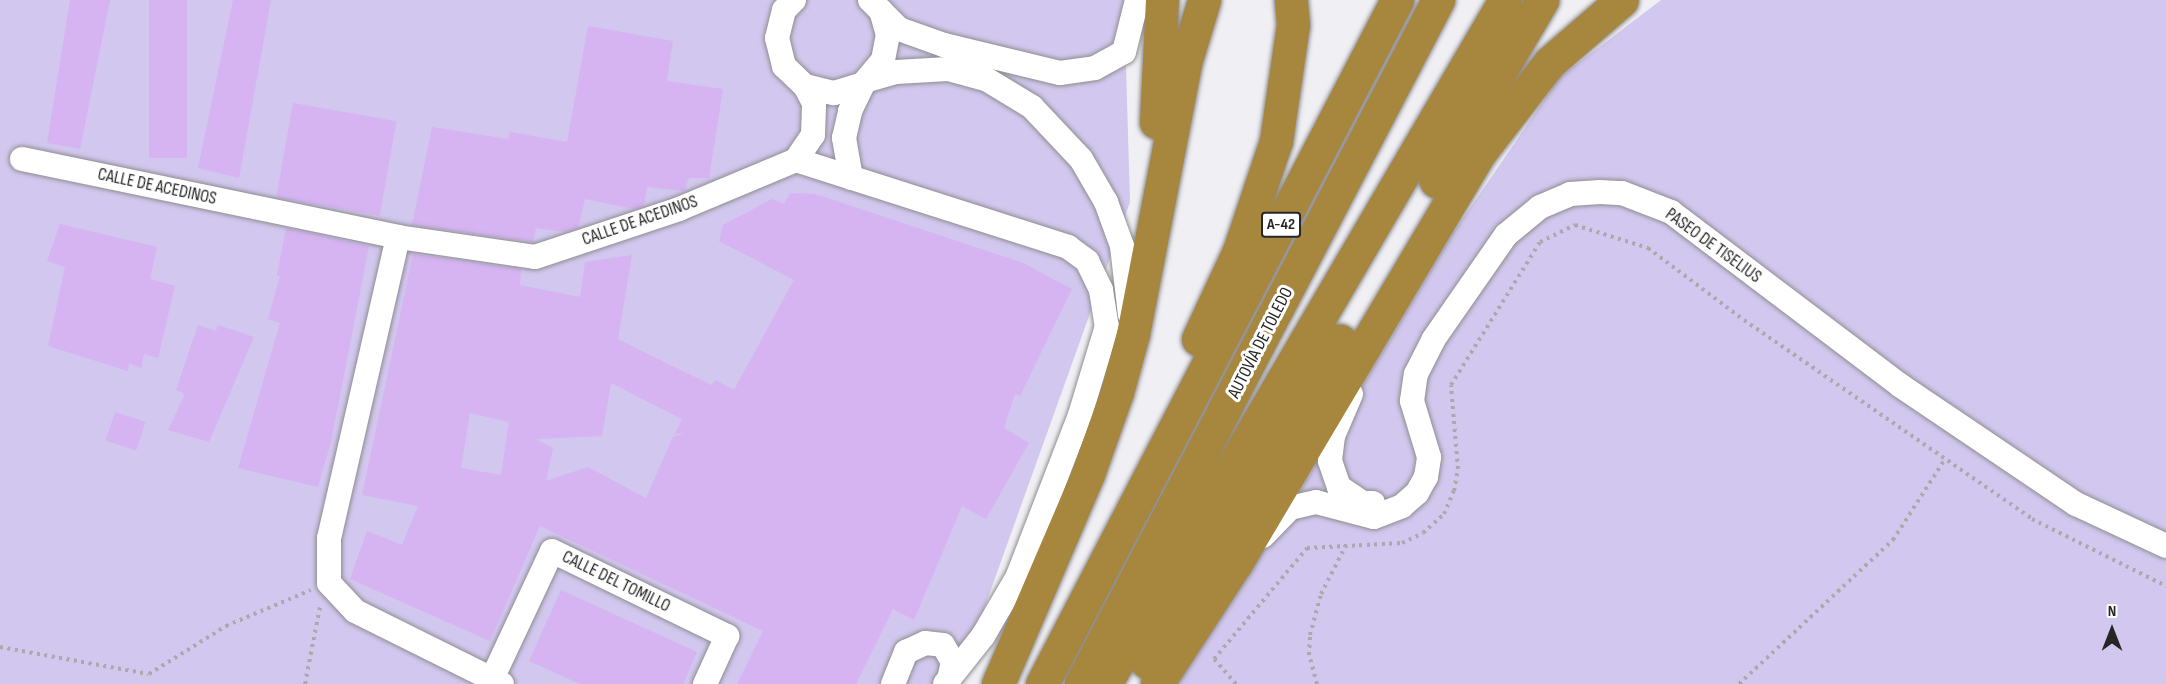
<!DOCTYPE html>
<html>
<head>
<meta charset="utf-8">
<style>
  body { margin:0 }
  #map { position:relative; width:2166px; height:684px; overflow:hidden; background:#f0eff3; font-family:"Sofia Sans Condensed",sans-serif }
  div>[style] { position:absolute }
  .green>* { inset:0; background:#d2c7ee }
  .building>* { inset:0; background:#d5b4f1; transform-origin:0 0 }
  .path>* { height:4px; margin-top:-2px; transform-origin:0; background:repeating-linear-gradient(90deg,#aaa9ac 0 3px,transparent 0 7.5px) }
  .roads { filter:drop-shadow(0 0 2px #8e8d91) drop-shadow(0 0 2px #8e8d91) }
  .street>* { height:24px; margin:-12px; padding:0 12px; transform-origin:12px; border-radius:12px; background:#fff }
  .highway>* { height:33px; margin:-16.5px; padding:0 16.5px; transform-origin:16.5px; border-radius:16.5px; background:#a7863e }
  span { translate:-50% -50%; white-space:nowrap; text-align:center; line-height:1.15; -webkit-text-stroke:6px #fff; paint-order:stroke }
  .shield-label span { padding:2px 4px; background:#fff; border:2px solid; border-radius:4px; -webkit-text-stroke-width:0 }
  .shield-label { font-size:16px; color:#262627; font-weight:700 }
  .street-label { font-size:18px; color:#262627 }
  .north { position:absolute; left:2082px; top:600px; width:60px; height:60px; -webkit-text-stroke:4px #fff; paint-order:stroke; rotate:0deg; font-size:16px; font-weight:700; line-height:24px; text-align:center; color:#262627 }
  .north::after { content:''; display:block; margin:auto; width:21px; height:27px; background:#262627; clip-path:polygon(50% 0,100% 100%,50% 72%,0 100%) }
</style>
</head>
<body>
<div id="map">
  <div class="green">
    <div style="clip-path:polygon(0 0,1124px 0,1130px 202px,957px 684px,0 684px)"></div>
    <div style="clip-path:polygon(1661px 0,2166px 0,2166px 684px,1172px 684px,1229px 596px,1270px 542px,1453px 233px,1560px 77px)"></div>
  </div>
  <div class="building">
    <div style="clip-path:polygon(70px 0,110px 0,80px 149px,47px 143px)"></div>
    <div style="left:149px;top:0;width:38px;height:158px"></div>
    <div style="clip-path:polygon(233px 0,271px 0,239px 178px,198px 168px)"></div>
    <div style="clip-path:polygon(588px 26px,673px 41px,667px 81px,723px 89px,709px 178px,689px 178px,684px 191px,647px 187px,644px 206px,634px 209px,585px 199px,578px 228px,566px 232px,536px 228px,533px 242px,412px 225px,432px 127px,508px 139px,510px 132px,567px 142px)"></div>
    <div style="left:293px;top:103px;width:105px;height:96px;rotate:10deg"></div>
    <div style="clip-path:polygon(evenodd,790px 193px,815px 194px,1023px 263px,1072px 289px,1020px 396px,1015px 394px,1004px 428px,1029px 443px,986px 519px,962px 506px,914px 620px,893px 609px,856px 684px,737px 684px,763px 631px,540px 526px,490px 641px,350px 579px,367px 531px,402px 545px,418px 506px,362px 495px,413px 254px,521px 269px,520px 285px,580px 297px,585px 262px,632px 255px,618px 339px,711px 385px,716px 380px,734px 390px,794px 280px,719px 241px,723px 225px,772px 199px,784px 204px,790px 193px,611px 383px,682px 419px,675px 434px,685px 433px,673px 437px,646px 498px,588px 467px,546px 481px,553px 448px,536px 439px,602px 436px,611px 383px,790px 193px,470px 413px,509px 422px,501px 475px,461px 468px,470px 413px)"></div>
    <div style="clip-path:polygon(60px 224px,157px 247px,150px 279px,175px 286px,158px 358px,144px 354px,141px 368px,129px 363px,128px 371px,48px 346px,65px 267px,47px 261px)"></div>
    <div style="clip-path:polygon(286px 228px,369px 246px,331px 442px,318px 487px,238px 468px,280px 323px,268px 319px,280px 276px,277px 275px)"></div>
    <div style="clip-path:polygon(198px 325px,216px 331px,218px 325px,254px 337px,209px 442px,168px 430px,185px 394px,176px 390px)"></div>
    <div style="left:115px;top:412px;width:32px;height:30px;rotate:18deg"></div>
    <div style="clip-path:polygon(561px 590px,697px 652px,683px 684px,580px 684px,529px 661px)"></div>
  </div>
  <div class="path">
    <div style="left:0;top:647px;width:151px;rotate:10.3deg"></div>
    <div style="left:149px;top:674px;width:91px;rotate:-31.9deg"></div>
    <div style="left:226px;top:626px;width:92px;rotate:-23deg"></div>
    <div style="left:305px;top:684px;width:78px;rotate:-79deg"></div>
    <div style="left:1236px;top:684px;width:33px;rotate:-131deg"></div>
    <div style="left:1214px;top:659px;width:145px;rotate:-50deg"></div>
    <div style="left:1307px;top:548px;width:95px;rotate:-3deg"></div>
    <div style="left:1402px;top:543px;width:23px;rotate:-25deg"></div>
    <div style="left:1423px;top:533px;width:28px;rotate:-42deg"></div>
    <div style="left:1444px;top:514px;width:25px;rotate:-67deg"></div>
    <div style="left:1454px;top:491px;width:22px;rotate:-80deg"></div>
    <div style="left:1458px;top:469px;width:84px;rotate:-94.8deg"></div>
    <div style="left:1451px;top:385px;width:168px;rotate:-58.1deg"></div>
    <div style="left:1540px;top:242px;width:39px;rotate:-26deg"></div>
    <div style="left:1575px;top:225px;width:77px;rotate:17.5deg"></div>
    <div style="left:1648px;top:248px;width:120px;rotate:36.9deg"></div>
    <div style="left:1744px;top:320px;width:350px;rotate:34.6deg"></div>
    <div style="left:2032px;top:519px;width:150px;rotate:26.6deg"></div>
    <div style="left:1317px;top:684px;width:30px;rotate:-105deg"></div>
    <div style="left:1309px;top:655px;width:20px;rotate:-87deg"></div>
    <div style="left:1310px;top:635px;width:42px;rotate:-75deg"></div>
    <div style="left:1321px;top:594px;width:55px;rotate:-63deg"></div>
    <div style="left:1739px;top:684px;width:211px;rotate:-43.1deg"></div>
    <div style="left:1893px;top:540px;width:96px;rotate:-57.3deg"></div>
  </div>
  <div class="roads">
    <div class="street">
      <div style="left:794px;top:0;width:14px;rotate:135deg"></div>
      <div style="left:784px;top:10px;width:29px;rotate:104deg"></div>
      <div style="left:777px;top:38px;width:29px;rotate:76deg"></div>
      <div style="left:784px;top:66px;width:29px;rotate:44deg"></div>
      <div style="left:805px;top:86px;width:30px;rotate:14deg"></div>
      <div style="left:834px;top:93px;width:30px;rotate:-17deg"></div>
      <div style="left:863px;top:84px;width:31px;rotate:-50deg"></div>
      <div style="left:883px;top:60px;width:25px;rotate:-79deg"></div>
      <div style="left:888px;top:35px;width:25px;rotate:-106deg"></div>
      <div style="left:870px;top:0;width:41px;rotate:45deg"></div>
      <div style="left:899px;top:29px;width:48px;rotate:19.6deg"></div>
      <div style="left:944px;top:45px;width:119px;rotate:13.6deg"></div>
      <div style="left:1060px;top:73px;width:35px;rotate:-8deg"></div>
      <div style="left:1095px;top:68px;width:33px;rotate:-29deg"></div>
      <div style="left:1124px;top:52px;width:54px;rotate:-76deg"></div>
      <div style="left:868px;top:80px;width:29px;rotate:-16deg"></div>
      <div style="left:896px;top:72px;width:52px;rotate:-3.3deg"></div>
      <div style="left:948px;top:69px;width:39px;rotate:15deg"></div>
      <div style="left:986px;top:79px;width:54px;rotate:31.3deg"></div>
      <div style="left:1032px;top:107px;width:71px;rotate:46.7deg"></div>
      <div style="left:1081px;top:159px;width:50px;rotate:59.8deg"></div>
      <div style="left:1106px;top:202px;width:47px;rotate:70deg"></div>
      <div style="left:1122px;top:246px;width:69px;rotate:83.4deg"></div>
      <div style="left:22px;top:159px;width:384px;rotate:11.7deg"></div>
      <div style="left:398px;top:237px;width:138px;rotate:8.3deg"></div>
      <div style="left:535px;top:257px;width:152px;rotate:-18.4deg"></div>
      <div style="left:679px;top:209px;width:127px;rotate:-22.7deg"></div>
      <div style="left:796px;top:160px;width:30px;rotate:-56deg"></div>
      <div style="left:813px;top:135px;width:32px;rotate:-88deg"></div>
      <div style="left:814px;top:103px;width:19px;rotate:-118deg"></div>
      <div style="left:796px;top:160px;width:286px;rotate:17.7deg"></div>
      <div style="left:1068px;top:247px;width:24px;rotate:36deg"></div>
      <div style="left:1087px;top:261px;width:32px;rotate:64deg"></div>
      <div style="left:1101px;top:290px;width:36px;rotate:81deg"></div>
      <div style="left:1107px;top:326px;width:93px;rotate:106.9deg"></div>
      <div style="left:1080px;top:415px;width:173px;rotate:111.1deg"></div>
      <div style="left:1018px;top:576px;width:69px;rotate:120.3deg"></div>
      <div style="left:983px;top:636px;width:61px;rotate:128.4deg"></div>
      <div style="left:851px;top:178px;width:41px;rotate:-99.9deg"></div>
      <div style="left:844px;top:138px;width:28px;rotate:-77deg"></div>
      <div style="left:850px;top:111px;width:30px;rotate:-64deg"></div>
      <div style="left:398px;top:237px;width:309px;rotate:102.9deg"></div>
      <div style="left:329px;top:538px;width:45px;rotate:90deg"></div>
      <div style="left:329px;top:583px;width:38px;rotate:47deg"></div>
      <div style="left:355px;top:611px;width:164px;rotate:26.4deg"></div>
      <div style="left:1351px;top:394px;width:46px;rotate:113.2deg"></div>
      <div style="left:1333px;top:436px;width:25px;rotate:97deg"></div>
      <div style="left:1330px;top:461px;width:28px;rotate:71deg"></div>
      <div style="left:1339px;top:487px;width:29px;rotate:34deg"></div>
      <div style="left:1363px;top:503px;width:10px"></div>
      <div style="left:1263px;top:536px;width:39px;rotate:-46deg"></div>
      <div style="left:1290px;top:508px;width:27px;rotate:-13deg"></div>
      <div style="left:1316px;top:502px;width:60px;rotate:14.5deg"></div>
      <div style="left:1374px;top:517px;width:30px;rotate:-21deg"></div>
      <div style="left:1402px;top:506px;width:20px;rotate:-41deg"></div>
      <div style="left:1417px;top:493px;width:18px;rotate:-61deg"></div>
      <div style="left:1426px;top:477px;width:20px;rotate:-81deg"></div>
      <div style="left:1429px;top:457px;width:59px;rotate:-106.9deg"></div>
      <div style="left:1412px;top:401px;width:27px;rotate:-82deg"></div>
      <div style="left:1416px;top:374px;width:38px;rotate:-63deg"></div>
      <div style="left:1433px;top:340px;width:128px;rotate:-55.2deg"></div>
      <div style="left:1506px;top:235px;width:44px;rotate:-39.5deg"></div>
      <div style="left:1540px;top:207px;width:33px;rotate:-23deg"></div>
      <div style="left:1570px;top:194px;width:30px;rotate:-4deg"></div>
      <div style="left:1600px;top:192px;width:22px;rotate:3deg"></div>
      <div style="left:1622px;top:193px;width:53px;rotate:21.2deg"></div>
      <div style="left:1671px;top:212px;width:288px;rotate:37.1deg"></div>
      <div style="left:1901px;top:386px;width:211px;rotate:34deg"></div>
      <div style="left:2076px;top:504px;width:99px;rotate:25deg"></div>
      <div style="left:492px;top:679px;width:141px;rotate:-64.9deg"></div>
      <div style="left:552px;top:551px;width:195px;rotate:25.9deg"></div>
      <div style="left:727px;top:636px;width:53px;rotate:114.6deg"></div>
      <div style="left:893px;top:684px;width:35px;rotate:-68deg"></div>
      <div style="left:906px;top:652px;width:21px;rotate:-25deg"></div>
      <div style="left:925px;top:643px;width:18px;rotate:6deg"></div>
      <div style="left:943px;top:645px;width:20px;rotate:60deg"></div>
      <div style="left:953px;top:662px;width:17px;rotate:103deg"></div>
    </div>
    <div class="highway">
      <div style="left:1156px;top:122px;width:122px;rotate:-87.2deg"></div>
      <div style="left:1436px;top:181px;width:210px;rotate:-59.6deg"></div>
      <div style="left:1198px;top:339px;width:97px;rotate:-65deg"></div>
      <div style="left:1239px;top:251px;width:116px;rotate:-71.4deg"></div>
      <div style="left:1276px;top:141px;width:117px;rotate:-81.7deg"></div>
      <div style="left:1293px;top:25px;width:25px;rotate:-95deg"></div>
      <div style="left:1147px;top:662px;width:375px;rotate:-59deg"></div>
      <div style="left:998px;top:684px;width:228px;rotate:-66.8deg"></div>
      <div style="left:1088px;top:474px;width:87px;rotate:-70.5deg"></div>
      <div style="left:1117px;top:392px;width:60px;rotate:-74.6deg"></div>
      <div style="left:1133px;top:334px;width:276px;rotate:-79.1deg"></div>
      <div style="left:1185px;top:63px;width:66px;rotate:-73.2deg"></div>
      <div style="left:1042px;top:684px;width:771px;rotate:-62.57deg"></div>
      <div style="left:1081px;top:684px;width:772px;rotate:-62.44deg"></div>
      <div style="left:1105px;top:684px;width:792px;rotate:-59.68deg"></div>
      <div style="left:1157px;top:684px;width:145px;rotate:-56.9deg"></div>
      <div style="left:1236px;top:563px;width:474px;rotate:-59.3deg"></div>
      <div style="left:1478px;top:155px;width:116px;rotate:-52.3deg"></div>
      <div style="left:1549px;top:63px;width:96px;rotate:-40.8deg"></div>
    </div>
  </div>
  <div class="shield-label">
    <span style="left:1281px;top:225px">A-42</span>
  </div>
  <div class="street-label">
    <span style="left:157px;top:187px;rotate:12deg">CALLE DE ACEDINOS</span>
    <span style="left:640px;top:221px;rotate:-19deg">CALLE DE ACEDINOS</span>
    <span style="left:1713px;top:246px;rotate:36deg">PASEO DE TISELIUS</span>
    <span style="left:1261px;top:343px;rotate:-63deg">AUTOVÍA DE TOLEDO</span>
    <span style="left:616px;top:582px;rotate:26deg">CALLE DEL TOMILLO</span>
  </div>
  <div class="north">N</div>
</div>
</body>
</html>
